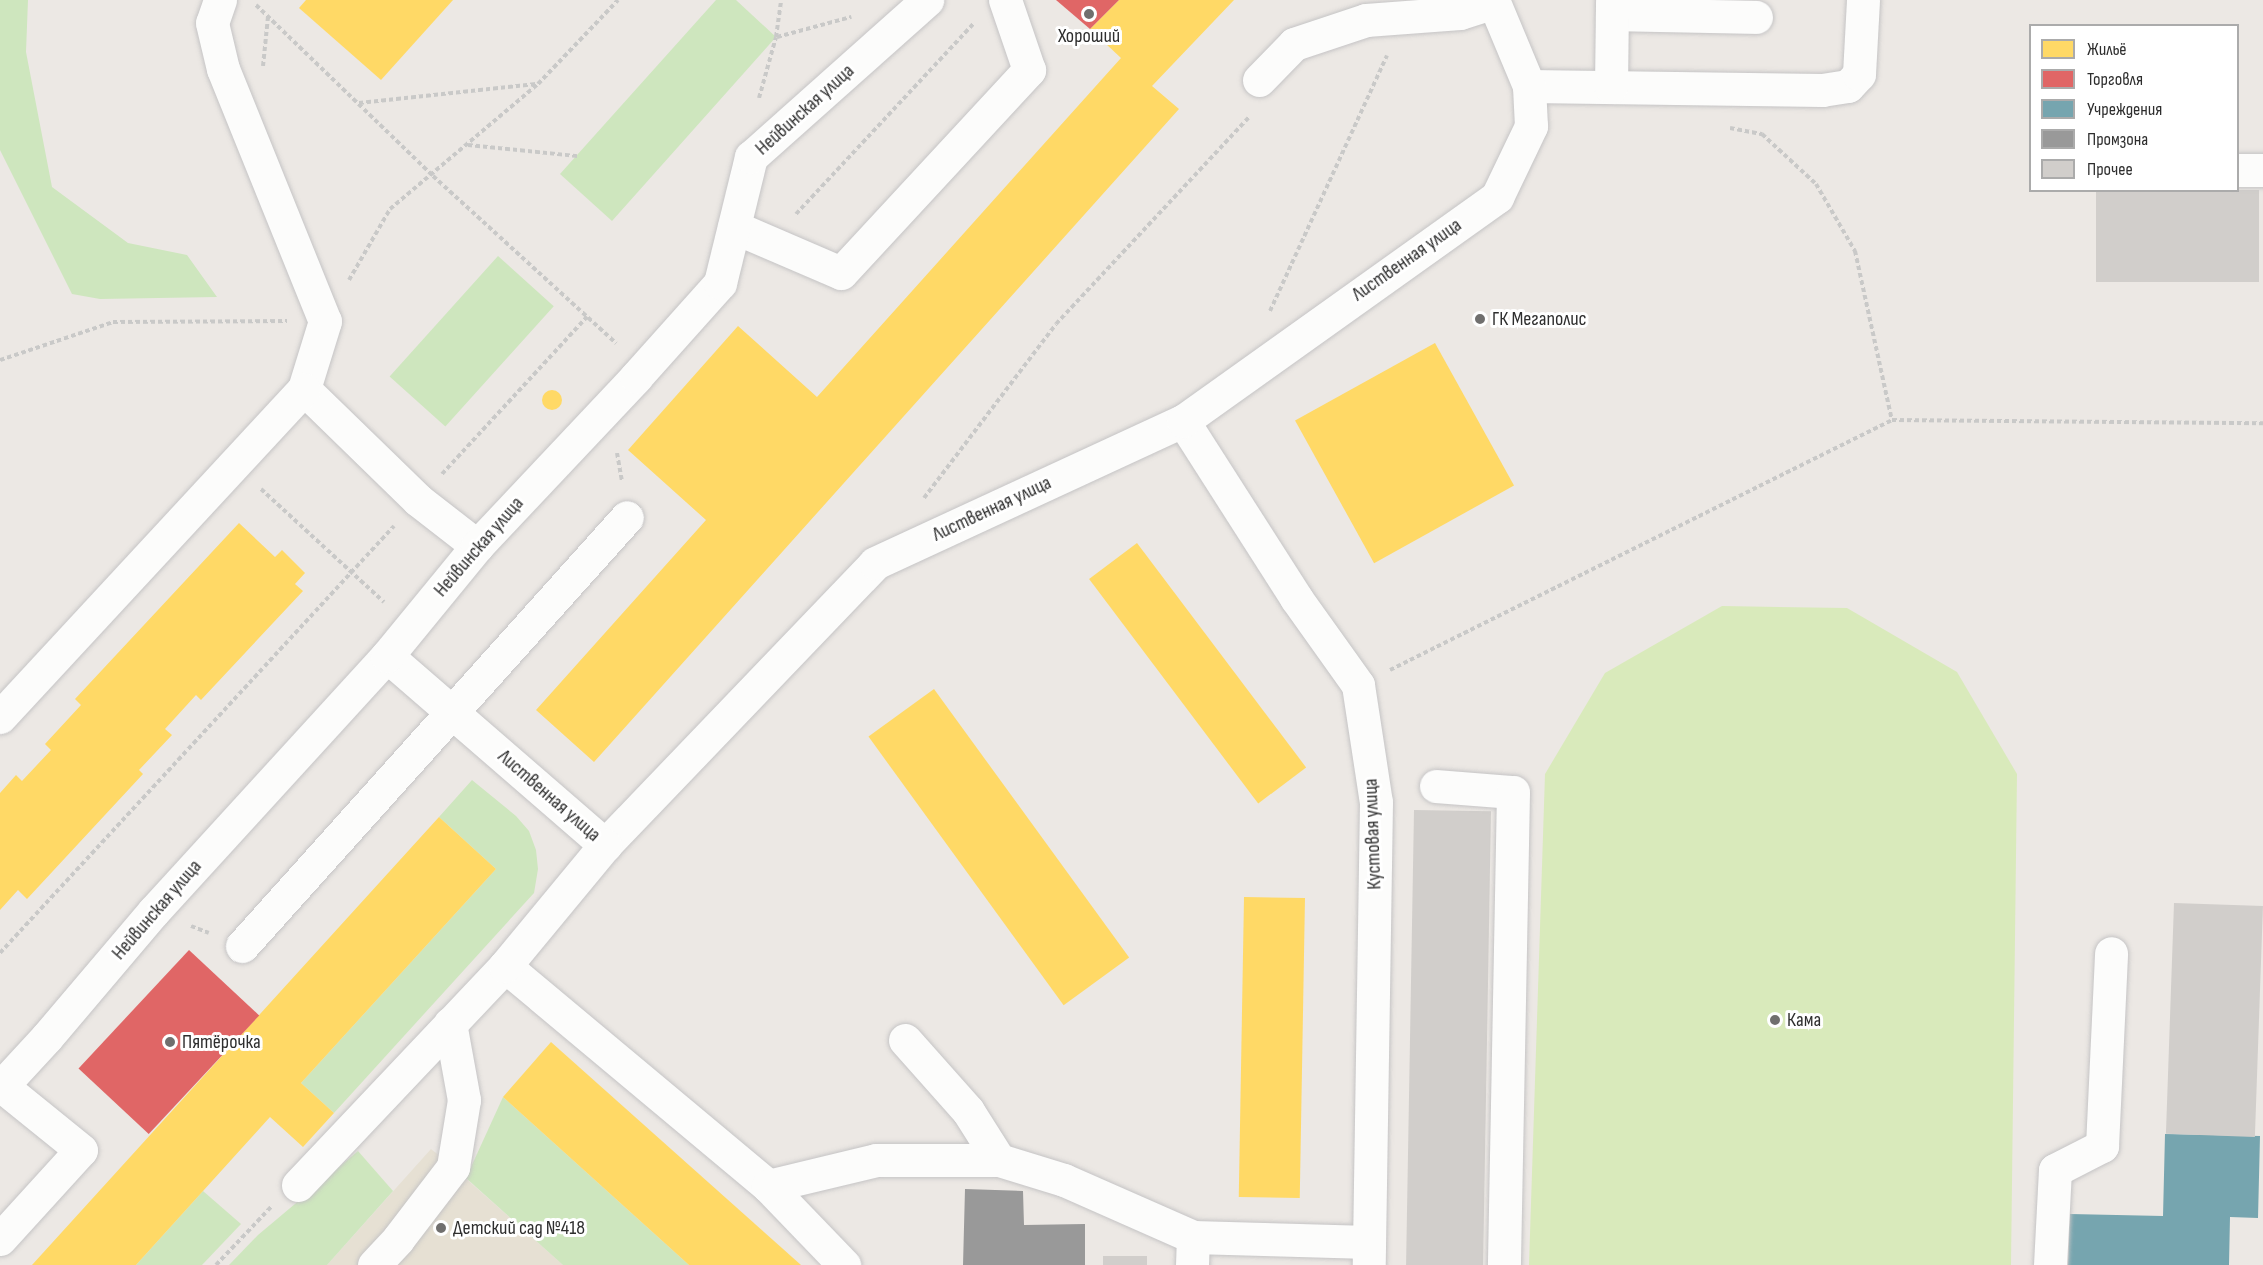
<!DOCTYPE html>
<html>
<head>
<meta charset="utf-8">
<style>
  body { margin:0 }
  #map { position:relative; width:2263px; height:1265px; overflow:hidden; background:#ece8e4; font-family:"Sofia Sans Condensed",sans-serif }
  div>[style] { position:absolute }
  .education>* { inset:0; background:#e6e0d3 }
  .green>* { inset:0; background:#cee6be; transform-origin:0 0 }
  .pitch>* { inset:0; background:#d9eabb }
  .homes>* { inset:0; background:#ffd966; transform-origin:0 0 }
  .round { border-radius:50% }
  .shops>* { inset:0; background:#e06666; transform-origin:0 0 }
  .public>* { inset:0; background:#76a5af }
  .industry>* { inset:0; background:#999 }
  .building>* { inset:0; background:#d1cecb; transform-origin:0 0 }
  .path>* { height:4px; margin-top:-2px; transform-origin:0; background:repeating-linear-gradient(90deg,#c9c9c8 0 4.5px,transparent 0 7.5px) }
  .roads { filter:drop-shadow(0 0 2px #c5c4c5) drop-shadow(0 0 2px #c5c4c5) }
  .minor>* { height:33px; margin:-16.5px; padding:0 16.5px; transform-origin:16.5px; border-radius:16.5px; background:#fcfcfb }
  .dots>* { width:16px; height:16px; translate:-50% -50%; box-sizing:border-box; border:3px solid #fff; border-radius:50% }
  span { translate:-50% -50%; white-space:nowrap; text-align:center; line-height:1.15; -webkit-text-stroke:6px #fff; paint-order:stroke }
  .poi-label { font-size:20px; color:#2e2e2e }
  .left { translate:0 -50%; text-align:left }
  .street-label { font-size:20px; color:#2e2e2e }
  .legend { position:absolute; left:2029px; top:24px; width:210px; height:168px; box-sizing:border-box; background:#fff; border:2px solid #ababab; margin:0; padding:8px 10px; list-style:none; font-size:18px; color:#2e2e2e }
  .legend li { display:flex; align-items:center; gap:12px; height:30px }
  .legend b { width:30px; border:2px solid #ababab }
</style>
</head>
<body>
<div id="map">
  <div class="education">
    <div style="clip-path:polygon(431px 1149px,453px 1167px,563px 1265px,327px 1265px)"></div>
  </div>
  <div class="green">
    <div style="clip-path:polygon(0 0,28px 0,26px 52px,52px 187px,128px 243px,187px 255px,217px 297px,100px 299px,72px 294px,0 150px)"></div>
    <div style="clip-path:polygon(716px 0,736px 0,776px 37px,612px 221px,560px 174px)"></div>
    <div style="left:498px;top:256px;width:75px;height:162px;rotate:42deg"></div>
    <div style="clip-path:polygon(472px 780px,516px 816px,529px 831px,536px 850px,538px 869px,534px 893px,334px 1113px,301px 1083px,496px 869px,439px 817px)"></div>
    <div style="clip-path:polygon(503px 1097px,689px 1265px,563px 1265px,466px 1178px)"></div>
    <div style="clip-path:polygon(358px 1151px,393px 1191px,327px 1265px,229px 1265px,258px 1235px)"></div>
    <div style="clip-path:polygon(203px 1191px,241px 1224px,202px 1265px,136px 1265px)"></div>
  </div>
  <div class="pitch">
    <div style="clip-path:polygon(1722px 606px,1847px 608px,1957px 672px,2017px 774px,2011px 1265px,1529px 1265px,1545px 774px,1605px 673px)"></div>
  </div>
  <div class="homes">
    <div style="clip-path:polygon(306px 0,453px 0,381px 80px,299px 8px)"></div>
    <div style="clip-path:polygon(1119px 0,1234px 0,1152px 86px,1179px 109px,594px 762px,536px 710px,706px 520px,628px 450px,738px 326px,817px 397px,1121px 58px,1090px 29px)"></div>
    <div style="left:1435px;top:343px;width:163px;height:160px;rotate:61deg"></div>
    <div class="round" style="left:542px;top:390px;width:20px;height:20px"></div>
    <div style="clip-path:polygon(239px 523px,275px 557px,282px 550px,305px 573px,295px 584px,303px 591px,201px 700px,196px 695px,165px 729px,172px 735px,139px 770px,143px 774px,27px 899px,18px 890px,0 910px,0 793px,16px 775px,22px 781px,51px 750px,45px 744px,81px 705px,75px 699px)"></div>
    <div style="left:1137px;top:543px;width:281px;height:60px;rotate:53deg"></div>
    <div style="left:934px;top:689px;width:332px;height:81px;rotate:54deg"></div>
    <div style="clip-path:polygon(439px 817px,496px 869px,301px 1083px,334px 1113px,303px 1147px,270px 1117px,136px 1265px,32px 1265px)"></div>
    <div style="left:1244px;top:897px;width:61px;height:300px;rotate:1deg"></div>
    <div style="clip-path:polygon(551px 1042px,801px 1265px,689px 1265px,503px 1097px)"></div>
  </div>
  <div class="shops">
    <div style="clip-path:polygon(1056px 0,1119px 0,1090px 29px)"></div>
    <div style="left:189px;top:950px;width:96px;height:162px;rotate:43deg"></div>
  </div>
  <div class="public">
    <div style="clip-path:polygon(2165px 1134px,2260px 1136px,2258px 1218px,2230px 1217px,2229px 1265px,2068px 1265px,2070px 1214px,2163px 1216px)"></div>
  </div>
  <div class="industry">
    <div style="clip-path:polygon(965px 1189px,1023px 1191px,1024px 1225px,1085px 1224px,1085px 1265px,963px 1265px)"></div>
  </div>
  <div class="building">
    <div style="left:2096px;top:190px;width:163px;height:92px"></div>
    <div style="left:1414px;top:810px;width:77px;height:455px;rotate:1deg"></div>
    <div style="left:2174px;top:903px;width:89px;height:231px;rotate:2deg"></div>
    <div style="left:1103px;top:1256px;width:44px;height:9px"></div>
  </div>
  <div class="path">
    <div style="left:256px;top:5px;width:246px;rotate:44deg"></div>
    <div style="left:433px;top:176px;width:248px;rotate:42.4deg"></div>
    <div style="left:777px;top:37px;width:77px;rotate:-15.1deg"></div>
    <div style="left:263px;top:66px;width:49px;rotate:-84.2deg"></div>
    <div style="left:759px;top:98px;width:63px;rotate:-74.4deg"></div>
    <div style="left:776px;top:37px;width:37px;rotate:-82deg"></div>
    <div style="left:359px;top:103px;width:178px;rotate:-6.1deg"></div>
    <div style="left:1730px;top:128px;width:33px;rotate:11deg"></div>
    <div style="left:1762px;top:134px;width:74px;rotate:42.8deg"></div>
    <div style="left:1816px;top:184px;width:78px;rotate:59.8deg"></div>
    <div style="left:1855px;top:251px;width:173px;rotate:77.7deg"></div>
    <div style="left:468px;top:145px;width:110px;rotate:5.8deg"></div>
    <div style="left:796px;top:214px;width:262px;rotate:-47deg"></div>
    <div style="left:349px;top:280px;width:82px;rotate:-60deg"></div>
    <div style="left:390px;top:209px;width:194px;rotate:-40.2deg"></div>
    <div style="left:538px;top:84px;width:116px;rotate:-46.4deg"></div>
    <div style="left:1270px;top:311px;width:281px;rotate:-65.4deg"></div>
    <div style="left:0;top:360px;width:119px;rotate:-18.6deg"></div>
    <div style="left:113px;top:322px;width:174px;rotate:-0.3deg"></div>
    <div style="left:617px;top:453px;width:28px;rotate:80deg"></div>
    <div style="left:442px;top:474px;width:214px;rotate:-47.3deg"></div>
    <div style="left:261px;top:489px;width:167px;rotate:42.6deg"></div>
    <div style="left:924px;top:498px;width:218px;rotate:-52.8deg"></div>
    <div style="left:1056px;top:324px;width:284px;rotate:-47deg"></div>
    <div style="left:1390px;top:670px;width:561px;rotate:-26.47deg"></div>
    <div style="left:1892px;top:420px;width:371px;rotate:0.5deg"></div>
    <div style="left:191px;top:926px;width:19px;rotate:21deg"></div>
    <div style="left:0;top:953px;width:581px;rotate:-47.3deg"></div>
    <div style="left:216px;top:1265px;width:80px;rotate:-46.5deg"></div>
  </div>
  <div class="roads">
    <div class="minor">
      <div style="left:220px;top:0;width:24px;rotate:109deg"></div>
      <div style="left:212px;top:23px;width:47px;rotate:76.6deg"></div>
      <div style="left:223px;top:69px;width:272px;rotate:68deg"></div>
      <div style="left:325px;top:321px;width:71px;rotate:107.2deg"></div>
      <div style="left:304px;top:389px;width:159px;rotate:44.2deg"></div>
      <div style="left:418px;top:500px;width:75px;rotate:37.9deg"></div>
      <div style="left:1612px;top:14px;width:144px;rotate:1.2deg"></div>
      <div style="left:1259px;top:80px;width:50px;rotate:-45.8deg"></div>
      <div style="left:1294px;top:44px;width:76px;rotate:-18.4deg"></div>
      <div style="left:1366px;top:20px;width:94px;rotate:-4.3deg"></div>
      <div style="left:1460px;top:13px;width:35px;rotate:-18deg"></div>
      <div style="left:1529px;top:86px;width:293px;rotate:0.8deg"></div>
      <div style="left:1822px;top:90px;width:26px;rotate:-9deg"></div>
      <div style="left:1848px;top:86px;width:16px;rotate:-47deg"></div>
      <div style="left:1859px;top:74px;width:74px;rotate:-86.9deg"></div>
      <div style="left:1611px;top:87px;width:87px;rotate:-89.3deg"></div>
      <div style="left:2238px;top:170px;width:25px"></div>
      <div style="left:734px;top:227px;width:116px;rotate:23.3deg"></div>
      <div style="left:841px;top:273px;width:277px;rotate:-47.2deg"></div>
      <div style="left:1029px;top:70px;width:74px;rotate:-108.9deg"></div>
      <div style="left:1183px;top:421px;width:210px;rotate:57.4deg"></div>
      <div style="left:1296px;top:598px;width:107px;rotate:54.5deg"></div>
      <div style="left:1358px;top:685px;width:118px;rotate:81.3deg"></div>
      <div style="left:1376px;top:802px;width:463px;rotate:90.9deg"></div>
      <div style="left:387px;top:656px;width:289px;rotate:40.9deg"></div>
      <div style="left:605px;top:845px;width:390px;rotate:-46.2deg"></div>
      <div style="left:875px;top:563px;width:339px;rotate:-24.8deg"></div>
      <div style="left:1183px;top:421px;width:386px;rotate:-35.5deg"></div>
      <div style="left:1497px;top:197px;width:79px;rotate:-64.4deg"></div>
      <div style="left:1531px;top:126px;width:40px;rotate:-92.9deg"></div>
      <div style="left:1529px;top:86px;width:93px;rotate:-112.7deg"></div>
      <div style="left:0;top:717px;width:447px;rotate:-47.2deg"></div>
      <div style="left:1436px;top:786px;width:77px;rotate:4.5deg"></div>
      <div style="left:1513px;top:792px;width:473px;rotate:91.1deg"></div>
      <div style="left:242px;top:946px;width:576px;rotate:-48.09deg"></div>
      <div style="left:505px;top:966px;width:343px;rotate:39.9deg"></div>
      <div style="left:768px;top:1186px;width:110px;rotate:46.1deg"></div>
      <div style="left:905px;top:1040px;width:95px;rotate:48.4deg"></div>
      <div style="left:968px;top:1111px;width:58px;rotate:57.7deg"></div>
      <div style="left:0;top:1088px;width:69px;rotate:-47.3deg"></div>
      <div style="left:47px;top:1037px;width:165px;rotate:-49.7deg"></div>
      <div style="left:154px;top:911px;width:345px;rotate:-47.6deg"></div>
      <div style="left:387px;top:656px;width:142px;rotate:-50.7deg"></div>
      <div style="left:477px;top:546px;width:232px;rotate:-46.7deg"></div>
      <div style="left:636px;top:377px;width:126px;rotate:-48.2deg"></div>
      <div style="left:720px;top:283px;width:130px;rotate:-76.2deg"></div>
      <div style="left:751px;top:157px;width:236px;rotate:-41.7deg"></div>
      <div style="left:298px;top:1185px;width:301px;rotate:-46.6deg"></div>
      <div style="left:505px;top:966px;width:157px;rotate:-50.4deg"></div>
      <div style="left:768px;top:1186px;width:111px;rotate:-13.5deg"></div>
      <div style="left:876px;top:1160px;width:123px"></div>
      <div style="left:999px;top:1160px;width:68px;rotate:17.1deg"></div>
      <div style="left:1064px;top:1180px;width:141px;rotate:23.8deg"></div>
      <div style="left:1193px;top:1237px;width:176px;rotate:1.6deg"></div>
      <div style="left:0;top:1239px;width:120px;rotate:-47.7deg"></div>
      <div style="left:81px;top:1150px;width:102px;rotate:-141deg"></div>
      <div style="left:374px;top:1265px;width:35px;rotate:-47deg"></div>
      <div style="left:398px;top:1239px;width:91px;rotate:-52.6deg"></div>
      <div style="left:453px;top:1167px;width:68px;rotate:-80.7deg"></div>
      <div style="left:464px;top:1100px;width:78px;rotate:-100.3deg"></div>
      <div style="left:1192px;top:1265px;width:28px;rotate:-88deg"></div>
      <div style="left:2050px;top:1265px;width:95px;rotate:-87deg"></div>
      <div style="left:2055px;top:1170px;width:53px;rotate:-27.1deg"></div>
      <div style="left:2102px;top:1146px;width:193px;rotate:-87.3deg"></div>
    </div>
  </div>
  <div class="dots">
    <div style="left:1089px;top:14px;background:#706f6e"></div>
    <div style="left:1480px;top:319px;background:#706f6e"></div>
    <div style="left:1775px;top:1020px;background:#706f6e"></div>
    <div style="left:170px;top:1042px;background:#706f6e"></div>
    <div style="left:441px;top:1228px;background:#706f6e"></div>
  </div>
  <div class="poi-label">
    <span style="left:1089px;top:36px">Хороший</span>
    <span class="left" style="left:1492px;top:319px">ГК Мегаполис</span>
    <span class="left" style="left:1787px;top:1020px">Кама</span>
    <span class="left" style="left:182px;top:1042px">Пятёрочка</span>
    <span class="left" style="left:453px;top:1228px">Детский сад №418</span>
  </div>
  <div class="street-label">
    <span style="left:805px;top:110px;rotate:-42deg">Нейвинская улица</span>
    <span style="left:1407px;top:260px;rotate:-35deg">Лиственная улица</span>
    <span style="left:992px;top:509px;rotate:-25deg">Лиственная улица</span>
    <span style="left:479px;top:547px;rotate:-49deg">Нейвинская улица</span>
    <span style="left:549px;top:796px;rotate:41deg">Лиственная улица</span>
    <span style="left:1373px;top:834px;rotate:-92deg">Кустовая улица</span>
    <span style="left:157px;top:910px;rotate:-49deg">Нейвинская улица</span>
  </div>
  <ul class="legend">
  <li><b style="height:16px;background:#ffd966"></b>Жильё</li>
  <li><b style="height:16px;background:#e06666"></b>Торговля</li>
  <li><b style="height:16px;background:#76a5af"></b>Учреждения</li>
  <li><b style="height:16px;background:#999"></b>Промзона</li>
  <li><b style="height:16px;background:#d1cecb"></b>Прочее</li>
  </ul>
</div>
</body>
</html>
